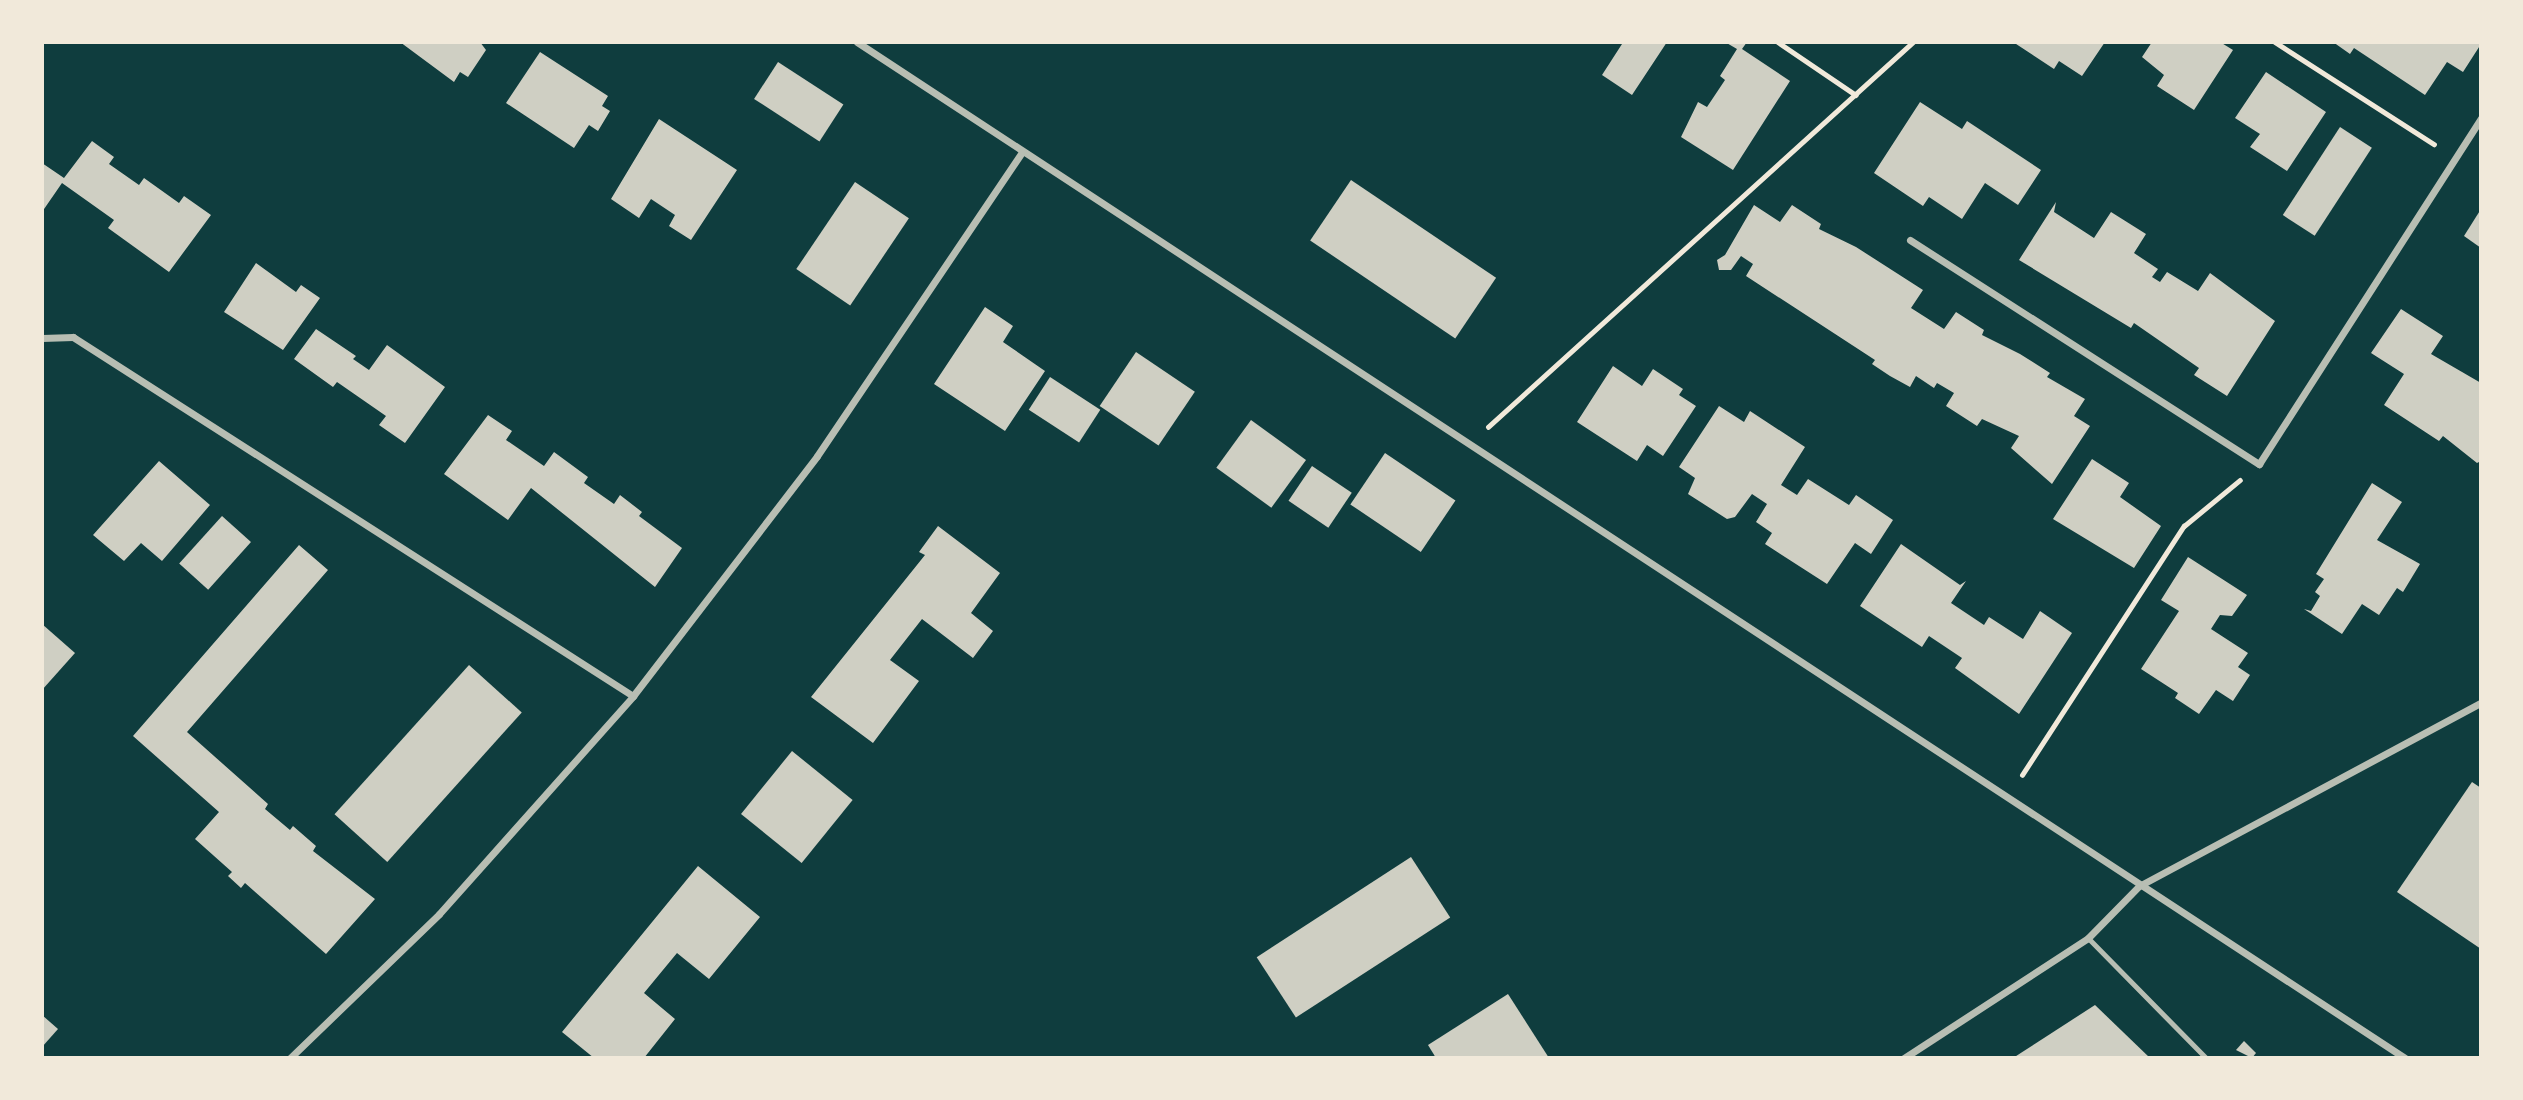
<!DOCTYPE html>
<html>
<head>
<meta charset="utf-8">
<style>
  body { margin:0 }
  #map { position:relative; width:2523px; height:1100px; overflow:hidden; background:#0f3d3e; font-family:"Times New Roman",serif }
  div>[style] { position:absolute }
  .building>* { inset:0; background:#cfcfc3; transform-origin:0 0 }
  .path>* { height:4.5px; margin:-2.25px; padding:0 2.25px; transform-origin:2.25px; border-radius:2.25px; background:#f1e9da }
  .service>* { height:5px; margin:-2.5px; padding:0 2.5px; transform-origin:2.5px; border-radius:2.5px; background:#b8beb3 }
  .minor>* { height:7px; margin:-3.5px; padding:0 3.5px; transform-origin:3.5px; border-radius:3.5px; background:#b8beb3 }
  span { translate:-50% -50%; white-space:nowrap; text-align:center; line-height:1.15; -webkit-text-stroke:6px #f1e9da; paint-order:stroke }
  .frame { position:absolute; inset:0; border:44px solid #f1e9da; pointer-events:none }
</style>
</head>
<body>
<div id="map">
  <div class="building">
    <div style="clip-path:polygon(400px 42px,480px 42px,486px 50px,468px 77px,460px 72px,454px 82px)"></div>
    <div style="clip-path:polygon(1619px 42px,1667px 42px,1632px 95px,1602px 75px,1622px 44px)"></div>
    <div style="clip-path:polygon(1725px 42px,1747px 42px,1742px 49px,1790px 81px,1733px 170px,1681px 137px,1698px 102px,1707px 107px,1725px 80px,1720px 76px,1737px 49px)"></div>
    <div style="clip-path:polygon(2013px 42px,2105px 42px,2082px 76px,2059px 61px,2054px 69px)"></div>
    <div style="clip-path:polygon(2152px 42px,2220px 42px,2233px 50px,2194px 110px,2157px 86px,2164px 75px,2142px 57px)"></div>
    <div style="clip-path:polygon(2333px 42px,2481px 42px,2481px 44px,2463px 72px,2447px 62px,2425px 95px,2354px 48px,2350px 54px)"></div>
    <div style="clip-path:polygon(540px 52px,608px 96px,602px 106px,610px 111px,598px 131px,589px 125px,574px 148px,506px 103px)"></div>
    <div style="left:778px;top:62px;width:78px;height:44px;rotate:33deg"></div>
    <div style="clip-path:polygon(2266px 72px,2326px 112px,2287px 171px,2250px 147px,2260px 134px,2235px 118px)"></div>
    <div style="clip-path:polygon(1920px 102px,1962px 129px,1967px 121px,2041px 170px,2018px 205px,1985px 183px,1962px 219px,1929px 197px,1923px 206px,1874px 173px)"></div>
    <div style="clip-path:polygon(659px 119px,737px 170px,691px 240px,669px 226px,675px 215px,651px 199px,639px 218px,611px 199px)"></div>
    <div style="left:2340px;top:127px;width:38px;height:105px;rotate:33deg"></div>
    <div style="clip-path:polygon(92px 141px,114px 157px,109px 164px,139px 185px,144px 178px,179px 203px,184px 196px,211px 215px,169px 272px,108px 228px,114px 220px,62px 183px,42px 212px,42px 163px,64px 178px)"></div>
    <div style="left:1351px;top:180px;width:175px;height:73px;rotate:34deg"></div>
    <div style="left:855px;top:182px;width:65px;height:105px;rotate:34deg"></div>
    <div style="clip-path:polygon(2056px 202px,2054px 212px,2094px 238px,2111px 212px,2146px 234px,2134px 253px,2158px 269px,2152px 277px,2160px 282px,2167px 272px,2198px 291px,2210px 273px,2275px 321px,2227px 396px,2194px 375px,2199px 368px,2134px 323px,2131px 328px,2019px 260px)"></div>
    <div style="clip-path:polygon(1754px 205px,1780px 222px,1792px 205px,1821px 224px,1819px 229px,1856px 247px,1923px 290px,1911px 308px,1944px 329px,1956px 312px,1984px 330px,1982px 335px,2020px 354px,2050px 373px,2047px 377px,2085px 399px,2074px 416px,2090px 426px,2052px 484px,2011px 448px,2019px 436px,1982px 419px,1977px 426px,1946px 406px,1954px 393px,1937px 383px,1934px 388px,1916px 376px,1910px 387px,1890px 376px,1872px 364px,1875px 360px,1746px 276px,1753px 264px,1741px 256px,1731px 270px,1719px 270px,1717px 260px,1725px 255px)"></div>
    <div style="clip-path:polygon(2481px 209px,2481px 248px,2464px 236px)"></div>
    <div style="clip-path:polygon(256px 263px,296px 292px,301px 285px,320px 298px,283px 350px,224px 312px)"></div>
    <div style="clip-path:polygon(985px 307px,1013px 326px,1003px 342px,1045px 371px,1005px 431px,934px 384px)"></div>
    <div style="clip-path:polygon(2401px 309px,2443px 336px,2431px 354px,2481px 383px,2481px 461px,2477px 463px,2443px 436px,2439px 441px,2384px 405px,2404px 374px,2371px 353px)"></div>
    <div style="clip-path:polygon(316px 329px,356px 356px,353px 359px,369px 370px,387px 345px,445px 387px,405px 443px,379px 425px,386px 416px,337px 382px,333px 387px,294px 359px)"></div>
    <div style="left:1136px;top:352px;width:71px;height:65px;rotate:34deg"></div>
    <div style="clip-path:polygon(1613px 366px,1642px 386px,1653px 369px,1683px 389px,1679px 395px,1696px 406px,1663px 456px,1647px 445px,1637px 461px,1577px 422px)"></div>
    <div style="left:1050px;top:377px;width:60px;height:39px;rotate:33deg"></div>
    <div style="clip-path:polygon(1719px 406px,1744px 422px,1750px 411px,1805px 447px,1781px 485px,1797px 495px,1808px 479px,1849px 505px,1856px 495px,1893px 520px,1871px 554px,1855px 543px,1827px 584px,1765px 544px,1772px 533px,1756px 522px,1767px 504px,1752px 494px,1735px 517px,1727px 519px,1688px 494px,1695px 478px,1679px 467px)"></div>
    <div style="clip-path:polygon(488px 415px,512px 431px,506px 440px,544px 466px,554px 452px,588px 477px,584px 483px,614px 504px,620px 495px,642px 512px,639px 516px,682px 548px,655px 587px,531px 488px,508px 520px,444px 474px)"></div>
    <div style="left:1251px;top:420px;width:68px;height:59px;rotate:36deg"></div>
    <div style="left:1385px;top:453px;width:85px;height:62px;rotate:34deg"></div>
    <div style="clip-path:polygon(2092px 459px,2129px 483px,2120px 497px,2161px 526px,2134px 568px,2053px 519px)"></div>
    <div style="clip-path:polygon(159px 461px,210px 505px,162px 561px,141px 543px,124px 561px,93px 535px)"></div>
    <div style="left:1312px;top:466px;width:48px;height:42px;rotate:34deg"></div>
    <div style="clip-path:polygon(2372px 483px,2402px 502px,2377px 540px,2420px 564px,2403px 592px,2397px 588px,2379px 615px,2362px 604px,2342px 634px,2304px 609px,2311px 611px,2320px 596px,2315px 592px,2324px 579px,2316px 574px)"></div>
    <div style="left:222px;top:516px;width:39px;height:64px;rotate:42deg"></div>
    <div style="clip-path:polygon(938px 526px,1000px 573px,971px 613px,993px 631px,973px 658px,922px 619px,890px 660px,919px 681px,873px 743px,811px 697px,925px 555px,919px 552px)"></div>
    <div style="clip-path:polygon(1901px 544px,1960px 585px,1966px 581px,1951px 603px,1984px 625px,1989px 617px,2023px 639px,2040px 611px,2072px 633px,2019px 714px,1955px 668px,1962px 658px,1929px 636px,1922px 647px,1860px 606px)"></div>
    <div style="clip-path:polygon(299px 545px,328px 570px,187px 732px,268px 804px,265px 809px,290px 830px,293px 826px,316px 846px,313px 851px,375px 899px,326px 954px,245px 883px,241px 888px,228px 876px,232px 872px,195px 839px,219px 812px,133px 736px)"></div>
    <div style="clip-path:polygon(2188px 557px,2247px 595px,2232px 616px,2220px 615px,2211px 629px,2248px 653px,2238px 667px,2250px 675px,2233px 701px,2216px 690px,2199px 714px,2175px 698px,2178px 693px,2141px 669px,2179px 611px,2161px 600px)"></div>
    <div style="clip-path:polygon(42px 624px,75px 653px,42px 690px)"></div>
    <div style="left:469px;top:665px;width:71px;height:201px;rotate:42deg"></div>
    <div style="left:792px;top:751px;width:78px;height:81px;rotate:39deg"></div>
    <div style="clip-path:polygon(2472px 782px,2481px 788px,2481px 949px,2397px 892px)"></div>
    <div style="left:1411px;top:857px;width:72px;height:184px;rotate:57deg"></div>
    <div style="clip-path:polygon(698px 866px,760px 917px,709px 979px,677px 953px,644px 993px,675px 1019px,644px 1058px,594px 1058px,562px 1032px)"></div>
    <div style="clip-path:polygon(1508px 994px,1549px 1058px,1436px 1058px,1428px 1045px)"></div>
    <div style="clip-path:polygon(2095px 1005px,2150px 1058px,2013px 1058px)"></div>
    <div style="clip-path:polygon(42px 1015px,58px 1029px,42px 1047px)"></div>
    <div style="clip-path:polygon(2244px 1041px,2256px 1053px,2252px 1058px,2236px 1050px)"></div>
  </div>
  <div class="path">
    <div style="left:1778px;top:42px;width:94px;rotate:34.2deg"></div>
    <div style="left:2275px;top:42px;width:189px;rotate:32.7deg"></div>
    <div style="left:1488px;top:427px;width:573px;rotate:-42.17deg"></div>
    <div style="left:2022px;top:775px;width:297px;rotate:-57deg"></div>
    <div style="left:2184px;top:526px;width:72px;rotate:-39.4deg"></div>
  </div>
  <div class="service">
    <div style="left:2088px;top:938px;width:168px;rotate:45.5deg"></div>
  </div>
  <div class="minor">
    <div style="left:857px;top:42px;width:1852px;rotate:33.28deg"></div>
    <div style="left:1910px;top:240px;width:415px;rotate:32.7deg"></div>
    <div style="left:2259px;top:464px;width:411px;rotate:-57.3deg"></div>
    <div style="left:42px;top:338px;width:31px;rotate:-2deg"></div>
    <div style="left:73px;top:337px;width:665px;rotate:32.66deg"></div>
    <div style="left:290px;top:1058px;width:207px;rotate:-44deg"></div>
    <div style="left:439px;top:914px;width:292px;rotate:-48.3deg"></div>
    <div style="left:633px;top:696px;width:302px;rotate:-52.5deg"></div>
    <div style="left:817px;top:456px;width:367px;rotate:-56deg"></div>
    <div style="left:1904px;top:1058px;width:220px;rotate:-33.1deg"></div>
    <div style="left:2088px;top:938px;width:73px;rotate:-45.6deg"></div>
    <div style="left:2139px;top:886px;width:388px;rotate:-28.2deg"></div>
  </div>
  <div class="frame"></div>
</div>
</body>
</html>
